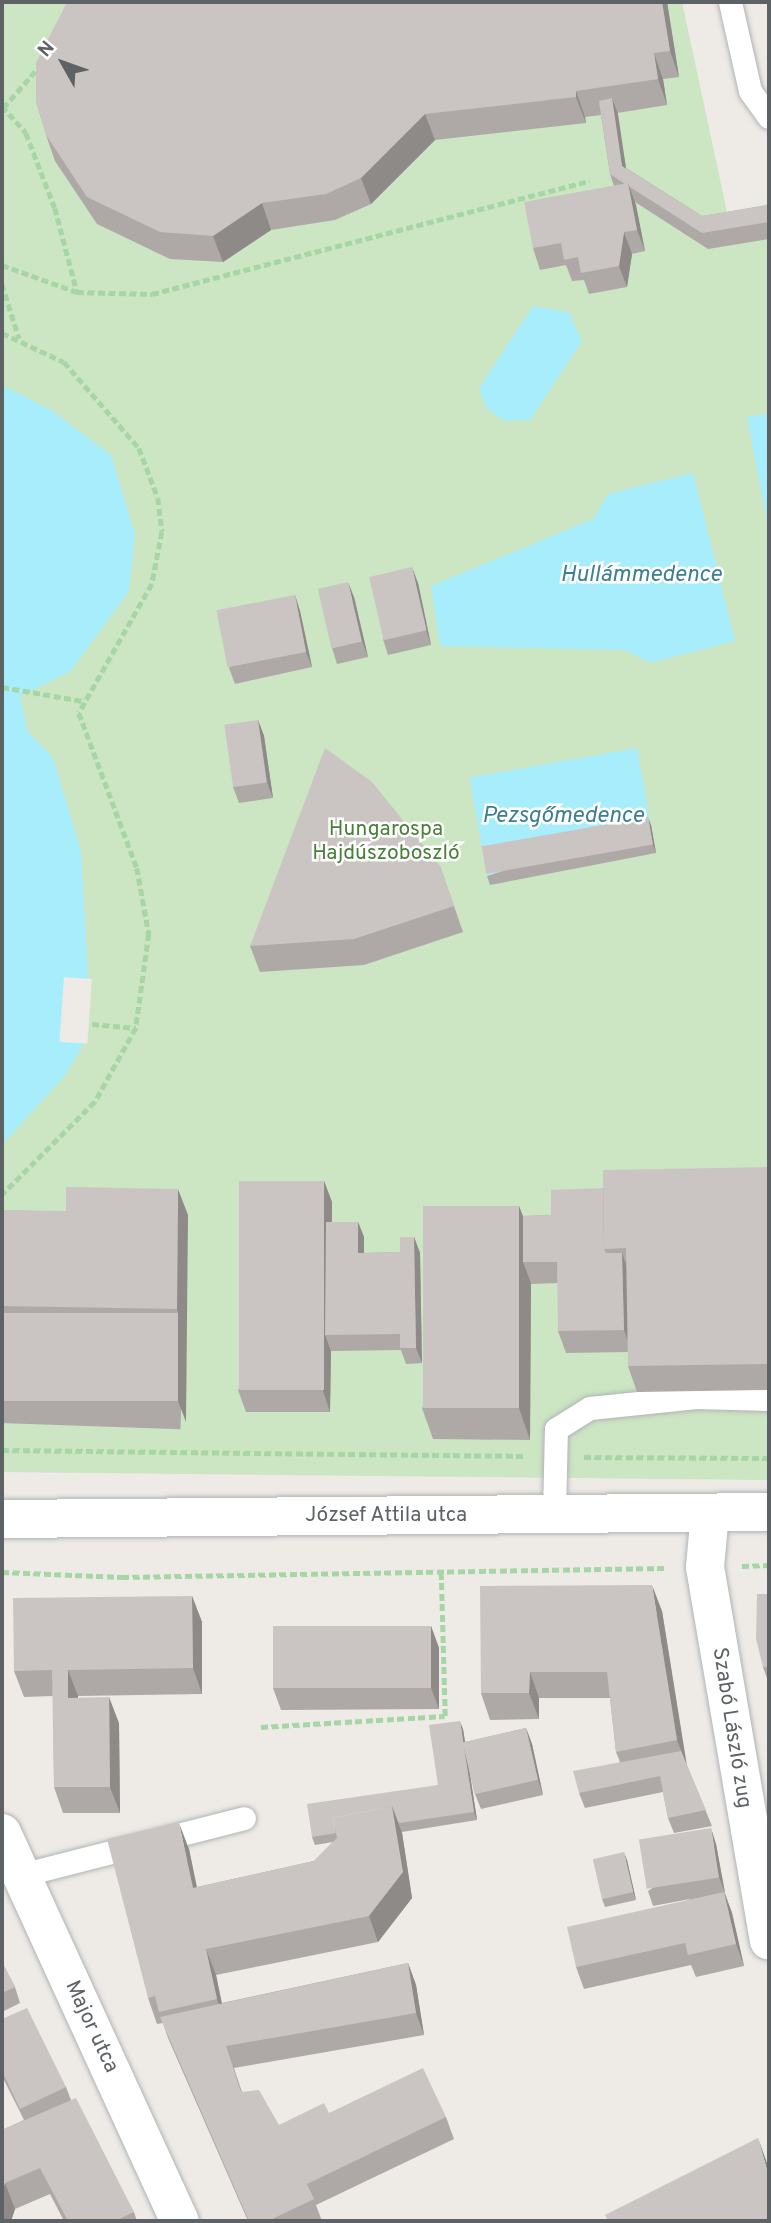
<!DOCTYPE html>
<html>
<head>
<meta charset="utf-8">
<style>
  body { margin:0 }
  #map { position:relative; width:771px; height:2223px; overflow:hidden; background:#eeeae5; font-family:Overpass,sans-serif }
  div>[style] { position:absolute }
  .green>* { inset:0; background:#cce5c2 }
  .water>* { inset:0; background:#a8edfb; transform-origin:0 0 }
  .pier>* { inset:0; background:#eeeae5; transform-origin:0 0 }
  .path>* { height:4.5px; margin-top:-2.25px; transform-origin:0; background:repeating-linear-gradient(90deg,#a7d6a6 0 7px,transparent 0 10.5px) }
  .roads { filter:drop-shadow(0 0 2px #b0b4b7) drop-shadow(0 0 2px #b0b4b7) }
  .service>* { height:23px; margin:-11.5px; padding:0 11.5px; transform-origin:11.5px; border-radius:11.5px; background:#fff }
  .minor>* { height:38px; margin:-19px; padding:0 19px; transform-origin:19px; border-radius:19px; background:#fff }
  .wall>* { inset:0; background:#aea9a7; transform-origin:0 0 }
  .shaded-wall>* { inset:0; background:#8d8a88 }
  .building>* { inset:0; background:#cac5c2; transform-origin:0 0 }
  span { translate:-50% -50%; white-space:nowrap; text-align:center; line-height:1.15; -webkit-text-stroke:5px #fff; paint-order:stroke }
  .park-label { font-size:21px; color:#488038 }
  .street-label { font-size:21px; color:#5d6265 }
  .water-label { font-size:23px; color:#3c7e93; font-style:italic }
  .frame { position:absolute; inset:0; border:4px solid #5d6265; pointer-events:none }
  .north { position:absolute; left:28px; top:28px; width:70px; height:70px; -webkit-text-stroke:5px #fff; paint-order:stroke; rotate:310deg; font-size:19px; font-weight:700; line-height:28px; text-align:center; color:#5d6265 }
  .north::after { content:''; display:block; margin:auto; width:24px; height:32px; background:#5d6265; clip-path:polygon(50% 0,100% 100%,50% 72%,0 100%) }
</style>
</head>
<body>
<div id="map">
  <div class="green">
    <div style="clip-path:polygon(2px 2px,682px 2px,727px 212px,769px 204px,769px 1480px,2px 1472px)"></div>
  </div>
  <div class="water">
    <div style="clip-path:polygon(533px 306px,569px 312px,582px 341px,530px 420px,505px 421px,486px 408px,479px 388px)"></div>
    <div style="clip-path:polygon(2px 385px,51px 410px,111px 455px,135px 534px,129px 591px,70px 672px,20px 696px,27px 730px,53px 758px,81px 851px,89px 993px,84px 1043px,66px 1074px,2px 1145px)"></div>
    <div style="clip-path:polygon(769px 413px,769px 532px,747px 417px)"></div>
    <div style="clip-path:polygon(693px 473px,735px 641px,650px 663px,625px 650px,440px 646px,431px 586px,593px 519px,608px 494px)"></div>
    <div style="left:637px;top:748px;width:107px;height:170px;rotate:80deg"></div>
  </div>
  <div class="pier">
    <div style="left:64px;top:977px;width:28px;height:65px;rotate:4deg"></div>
  </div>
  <div class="path">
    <div style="left:2px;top:106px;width:36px;rotate:48deg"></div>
    <div style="left:26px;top:133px;width:80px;rotate:68.9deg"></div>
    <div style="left:55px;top:208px;width:87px;rotate:75.3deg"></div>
    <div style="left:3px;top:108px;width:53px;rotate:-48.8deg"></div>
    <div style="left:2px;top:265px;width:80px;rotate:19.8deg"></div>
    <div style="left:77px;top:292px;width:75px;rotate:1.5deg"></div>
    <div style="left:152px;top:294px;width:452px;rotate:-14.5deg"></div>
    <div style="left:2px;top:284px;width:57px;rotate:72.5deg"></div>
    <div style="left:2px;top:333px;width:68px;rotate:25.1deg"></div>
    <div style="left:64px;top:362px;width:114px;rotate:48.9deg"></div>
    <div style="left:139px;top:448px;width:53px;rotate:69.2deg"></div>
    <div style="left:158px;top:498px;width:34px;rotate:83deg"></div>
    <div style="left:162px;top:532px;width:53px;rotate:100.9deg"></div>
    <div style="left:152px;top:584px;width:148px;rotate:119.5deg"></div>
    <div style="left:79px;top:713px;width:165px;rotate:69.5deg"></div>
    <div style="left:137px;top:868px;width:67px;rotate:79.7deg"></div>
    <div style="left:149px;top:934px;width:95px;rotate:97.9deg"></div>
    <div style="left:136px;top:1028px;width:85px;rotate:119deg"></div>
    <div style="left:95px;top:1102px;width:132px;rotate:135deg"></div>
    <div style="left:2px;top:687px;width:82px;rotate:9.8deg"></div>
    <div style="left:92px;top:1024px;width:44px;rotate:5.2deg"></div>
    <div style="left:2px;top:1450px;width:524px;rotate:0.66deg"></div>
    <div style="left:584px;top:1457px;width:185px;rotate:0.3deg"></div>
    <div style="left:742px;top:1566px;width:27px;rotate:-2deg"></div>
    <div style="left:2px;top:1572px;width:120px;rotate:2.4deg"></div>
    <div style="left:122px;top:1577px;width:545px;rotate:-0.95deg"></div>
    <div style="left:261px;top:1727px;width:184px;rotate:-3.4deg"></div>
    <div style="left:445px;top:1716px;width:142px;rotate:-91.6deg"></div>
  </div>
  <div class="roads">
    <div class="service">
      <div style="left:730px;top:2px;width:91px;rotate:77.3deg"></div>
      <div style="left:750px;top:91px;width:32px;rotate:54deg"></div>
      <div style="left:554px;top:1515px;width:86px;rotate:-88.7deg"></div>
      <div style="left:556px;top:1429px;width:40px;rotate:-32deg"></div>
      <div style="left:590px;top:1408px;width:107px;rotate:-5.9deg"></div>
      <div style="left:696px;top:1397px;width:73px;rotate:1.6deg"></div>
      <div style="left:21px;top:1875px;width:230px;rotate:-14.3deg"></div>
    </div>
    <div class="minor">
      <div style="left:710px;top:1513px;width:54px;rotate:95.3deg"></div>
      <div style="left:705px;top:1567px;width:379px;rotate:80.3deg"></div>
      <div style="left:2px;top:1519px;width:767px;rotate:-0.52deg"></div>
      <div style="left:2px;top:1833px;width:427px;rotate:65.4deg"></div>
    </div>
  </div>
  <div class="wall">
    <div style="clip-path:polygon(67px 2px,667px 2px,679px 77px,663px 79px,667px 105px,617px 113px,626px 168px,702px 216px,769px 205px,769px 239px,708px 249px,635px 202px,645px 251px,632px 254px,627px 287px,589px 294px,584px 280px,572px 281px,566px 265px,540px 270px,533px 248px,614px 186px,610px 174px,601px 115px,585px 117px,586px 123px,435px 140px,371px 204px,335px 220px,271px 230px,223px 262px,170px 259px,97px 224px,55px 161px,46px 135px)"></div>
    <div style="clip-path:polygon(418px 583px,431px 645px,388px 655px,383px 639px)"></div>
    <div style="clip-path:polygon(295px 595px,300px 611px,312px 667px,235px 684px,229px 668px)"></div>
    <div style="clip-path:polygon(354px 597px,368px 657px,337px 664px,332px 648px)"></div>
    <div style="clip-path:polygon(258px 720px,264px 736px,273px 798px,239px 803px,233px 787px)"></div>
    <div style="clip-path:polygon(651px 825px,656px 853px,490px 885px,487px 876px)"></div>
    <div style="clip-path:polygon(440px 866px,463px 932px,364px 965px,260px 972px,250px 946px)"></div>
    <div style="clip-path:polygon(769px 1167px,769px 1390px,637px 1392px,628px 1366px,628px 1352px,566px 1353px,558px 1331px,558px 1283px,531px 1284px,531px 1283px,530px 1440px,433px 1439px,422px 1408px,519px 1206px,523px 1216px,551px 1215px,603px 1188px)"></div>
    <div style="clip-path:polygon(324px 1181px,332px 1202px,332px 1222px,358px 1222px,364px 1237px,364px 1253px,400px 1252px,414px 1237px,420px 1253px,422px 1363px,406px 1364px,401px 1350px,331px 1351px,330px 1412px,246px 1412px,238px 1390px)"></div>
    <div style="left:2px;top:1210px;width:186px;height:213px;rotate:2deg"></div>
    <div style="clip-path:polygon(769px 1594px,769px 1684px,763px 1667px)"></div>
    <div style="clip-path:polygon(192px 1596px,202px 1622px,202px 1694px,78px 1696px,78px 1698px,119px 1723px,120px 1813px,63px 1813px,54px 1787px,53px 1696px,24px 1697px,14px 1671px)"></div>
    <div style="clip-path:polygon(662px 1611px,686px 1763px,712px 1826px,674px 1833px,668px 1818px,663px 1792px,585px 1808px,579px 1793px,620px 1762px,616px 1752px,610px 1698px,539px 1698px,539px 1719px,490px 1720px,481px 1693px)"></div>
    <div style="clip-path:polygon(431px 1626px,439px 1648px,439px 1709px,281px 1710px,273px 1688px)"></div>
    <div style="clip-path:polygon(526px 1728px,532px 1744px,543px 1795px,481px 1809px,475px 1794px,468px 1762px,477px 1820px,402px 1832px,412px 1898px,378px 1942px,216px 1975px,222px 2003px,408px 1963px,416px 1985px,424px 2035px,234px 2068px,242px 2092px,279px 2125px,329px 2113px,446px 2117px,454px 2139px,316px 2205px,322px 2221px,248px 2221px,168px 2038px,163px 2023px,157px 2024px,148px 1998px,189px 1849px,197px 1887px,314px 1861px,333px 1842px,315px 1845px,312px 1837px,438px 1785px,463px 1729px,465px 1742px)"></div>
    <div style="clip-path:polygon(716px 1844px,725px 1893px,732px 1913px,744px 1966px,696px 1977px,691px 1965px,584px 1989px,576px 1967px,690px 1899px,653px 1906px,648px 1891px)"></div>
    <div style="clip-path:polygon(627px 1860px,636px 1900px,605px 1907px,602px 1899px)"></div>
    <div style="clip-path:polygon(2px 1962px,15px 1987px,20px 2003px,2px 2012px)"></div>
    <div style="clip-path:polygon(2px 2019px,66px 2087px,71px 2100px,134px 2212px,137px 2221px,64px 2221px,50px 2194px,15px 2209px,11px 2221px,2px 2221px,2px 2130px,24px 2120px,4px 2080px,2px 2081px)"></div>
  </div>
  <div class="shaded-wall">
    <div style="clip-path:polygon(662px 2px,667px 2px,679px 77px,670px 51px)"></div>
    <div style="clip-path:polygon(654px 53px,663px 79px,667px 105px,658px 79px)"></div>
    <div style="clip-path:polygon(576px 91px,585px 117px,586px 123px,576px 97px)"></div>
    <div style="clip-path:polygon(612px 98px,618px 114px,628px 182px,622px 166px)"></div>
    <div style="clip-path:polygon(425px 114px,435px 140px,371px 204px,361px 178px)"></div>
    <div style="clip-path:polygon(628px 183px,636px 205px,645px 251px,637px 230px)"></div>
    <div style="clip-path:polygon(262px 203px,271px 230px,223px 262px,213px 236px)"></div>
    <div style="clip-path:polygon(624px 232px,632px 254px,627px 287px,619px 266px)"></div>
    <div style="clip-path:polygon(412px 567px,418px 583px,431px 645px,426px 630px)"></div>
    <div style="clip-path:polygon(348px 582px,354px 597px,368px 657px,362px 641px)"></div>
    <div style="clip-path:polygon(295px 595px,300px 611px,312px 667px,306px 652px)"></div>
    <div style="clip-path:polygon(258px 720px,264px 736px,273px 798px,267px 782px)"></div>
    <div style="clip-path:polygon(648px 817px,651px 825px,656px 853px,653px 845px)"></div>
    <div style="clip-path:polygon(324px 1181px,332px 1202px,331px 1335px,325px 1335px,331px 1351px,330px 1412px,323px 1391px)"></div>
    <div style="clip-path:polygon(178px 1189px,188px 1215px,186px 1422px,178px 1401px,178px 1313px,177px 1309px)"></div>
    <div style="clip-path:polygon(519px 1206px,531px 1238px,523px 1262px,531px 1283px,530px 1440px,519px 1408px)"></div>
    <div style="clip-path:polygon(358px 1222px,364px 1237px,364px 1268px,358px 1253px)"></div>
    <div style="clip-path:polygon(414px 1237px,420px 1253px,422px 1363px,416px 1348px)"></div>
    <div style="clip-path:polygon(622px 1253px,630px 1275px,632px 1352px,624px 1330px)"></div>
    <div style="clip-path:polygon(652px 1585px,662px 1611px,687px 1766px,677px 1740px)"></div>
    <div style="clip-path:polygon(192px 1596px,202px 1622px,202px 1694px,193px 1668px)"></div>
    <div style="clip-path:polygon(431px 1626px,439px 1648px,439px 1709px,431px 1688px)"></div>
    <div style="clip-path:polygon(68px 1670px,78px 1696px,78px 1724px,68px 1698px)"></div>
    <div style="clip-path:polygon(530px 1672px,539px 1698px,539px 1719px,529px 1693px)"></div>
    <div style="clip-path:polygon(109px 1697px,119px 1723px,120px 1813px,110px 1787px)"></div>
    <div style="clip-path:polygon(460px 1721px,463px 1729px,477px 1820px,474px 1812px)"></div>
    <div style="clip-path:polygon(526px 1728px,532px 1744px,543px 1795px,538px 1780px)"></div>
    <div style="clip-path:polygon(392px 1806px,402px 1833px,412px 1898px,378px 1942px,369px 1916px)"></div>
    <div style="clip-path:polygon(179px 1823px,189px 1849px,202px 1914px,193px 1888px)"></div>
    <div style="clip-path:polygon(711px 1828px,716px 1844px,725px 1893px,719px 1877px)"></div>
    <div style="clip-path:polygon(624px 1852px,627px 1860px,636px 1900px,633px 1892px)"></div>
    <div style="clip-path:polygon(724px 1892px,732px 1913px,744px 1966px,736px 1944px)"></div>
    <div style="clip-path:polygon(206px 1949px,216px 1975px,226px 2025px,217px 1999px)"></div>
    <div style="clip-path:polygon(408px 1963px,416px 1985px,424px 2035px,416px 2013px)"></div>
    <div style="clip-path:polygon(758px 2138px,766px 2160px,769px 2170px,769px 2177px)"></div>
    <div style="clip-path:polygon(5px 2183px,15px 2209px,11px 2221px,2px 2221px,2px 2193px)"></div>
  </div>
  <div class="building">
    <div style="clip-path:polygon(67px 2px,662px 2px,670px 51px,654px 53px,658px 79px,576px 91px,576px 97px,425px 114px,361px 178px,326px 194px,262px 203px,213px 236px,160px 232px,87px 197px,46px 135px,36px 103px,36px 63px)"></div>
    <div style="clip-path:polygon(612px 98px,622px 166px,702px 216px,769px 205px,769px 222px,702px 233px,630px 187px,628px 183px,625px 184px,610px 174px,599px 101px)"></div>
    <div style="clip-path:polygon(628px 183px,637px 230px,624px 232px,619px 266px,581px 273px,578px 257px,564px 260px,561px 243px,533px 248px,524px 202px)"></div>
    <div style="left:412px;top:567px;width:65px;height:44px;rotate:77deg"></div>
    <div style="left:348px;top:582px;width:61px;height:31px;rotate:77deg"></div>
    <div style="left:295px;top:595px;width:58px;height:80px;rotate:79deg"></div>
    <div style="left:258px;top:720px;width:63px;height:34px;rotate:82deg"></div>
    <div style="clip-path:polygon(325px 748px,372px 782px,440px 866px,454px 906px,354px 939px,250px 946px)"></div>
    <div style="left:648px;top:817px;width:28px;height:169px;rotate:80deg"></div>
    <div style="clip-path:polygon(769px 1167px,769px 1364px,628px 1366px,626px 1248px,604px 1249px,603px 1170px)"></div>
    <div style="left:239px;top:1181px;width:85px;height:209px"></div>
    <div style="clip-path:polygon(66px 1187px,178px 1189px,177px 1309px,2px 1306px,2px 1210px,66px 1211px)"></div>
    <div style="clip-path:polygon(603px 1188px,604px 1249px,606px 1253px,622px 1253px,624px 1330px,558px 1331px,557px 1262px,523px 1262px,523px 1216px,551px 1215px,551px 1190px)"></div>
    <div style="left:519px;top:1206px;width:202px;height:96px;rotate:90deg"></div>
    <div style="clip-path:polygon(326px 1222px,358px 1222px,358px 1253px,400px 1252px,400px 1237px,414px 1237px,416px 1348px,400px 1348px,400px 1334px,325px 1335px)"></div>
    <div style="left:178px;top:1313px;width:88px;height:176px;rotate:90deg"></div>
    <div style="clip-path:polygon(652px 1585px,677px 1740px,616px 1752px,607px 1672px,530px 1672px,529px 1693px,481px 1693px,480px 1586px)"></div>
    <div style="clip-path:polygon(757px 1594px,769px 1594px,769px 1667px,763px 1667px,756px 1639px)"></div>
    <div style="clip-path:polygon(192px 1596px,193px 1668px,68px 1670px,68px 1698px,109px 1697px,110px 1787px,54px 1787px,52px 1670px,14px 1671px,13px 1598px)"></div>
    <div style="left:273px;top:1626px;width:158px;height:62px"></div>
    <div style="clip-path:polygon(460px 1721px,474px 1812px,399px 1823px,392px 1806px,333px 1818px,336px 1833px,312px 1837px,307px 1804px,438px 1785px,429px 1725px)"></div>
    <div style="left:526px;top:1728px;width:53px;height:65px;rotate:77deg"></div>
    <div style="clip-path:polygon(681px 1751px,706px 1810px,668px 1818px,660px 1776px,579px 1793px,573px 1771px)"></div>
    <div style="clip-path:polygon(392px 1806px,403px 1872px,369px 1916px,206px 1949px,217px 1999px,159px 2012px,155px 1996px,148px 1998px,107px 1839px,179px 1823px,193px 1888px,314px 1861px,337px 1838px,333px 1818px)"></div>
    <div style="left:711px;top:1828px;width:50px;height:73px;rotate:81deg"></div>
    <div style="left:624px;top:1852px;width:41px;height:32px;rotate:77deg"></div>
    <div style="clip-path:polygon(724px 1892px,736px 1944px,688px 1955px,685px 1943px,576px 1967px,567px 1927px)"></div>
    <div style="clip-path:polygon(2px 1962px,15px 1987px,2px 1993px)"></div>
    <div style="clip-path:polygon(408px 1963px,416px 2013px,226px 2046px,241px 2092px,259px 2090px,279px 2125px,324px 2103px,329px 2113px,423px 2068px,446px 2117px,307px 2184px,314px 2199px,268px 2221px,249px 2221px,160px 2017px)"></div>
    <div style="clip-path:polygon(27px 2008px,66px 2087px,20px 2109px,2px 2071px,2px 2019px)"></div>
    <div style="clip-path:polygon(76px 2098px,134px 2212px,115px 2221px,68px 2221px,40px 2168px,5px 2183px,2px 2193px,2px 2130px)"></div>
    <div style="clip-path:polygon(758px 2138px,769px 2177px,769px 2221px,729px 2221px,728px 2220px,725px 2221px,608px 2221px,605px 2215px)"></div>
  </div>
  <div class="park-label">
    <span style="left:386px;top:842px">Hungarospa<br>Hajdúszoboszló</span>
  </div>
  <div class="street-label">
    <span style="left:386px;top:1516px">József Attila utca</span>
    <span style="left:731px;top:1728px;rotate:81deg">Szabó László zug</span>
    <span style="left:91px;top:2027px;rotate:65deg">Major utca</span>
  </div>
  <div class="water-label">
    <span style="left:641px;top:576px">Hullámmedence</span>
    <span style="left:563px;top:817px">Pezsgőmedence</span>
  </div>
  <div class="frame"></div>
  <div class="north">N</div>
</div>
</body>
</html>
